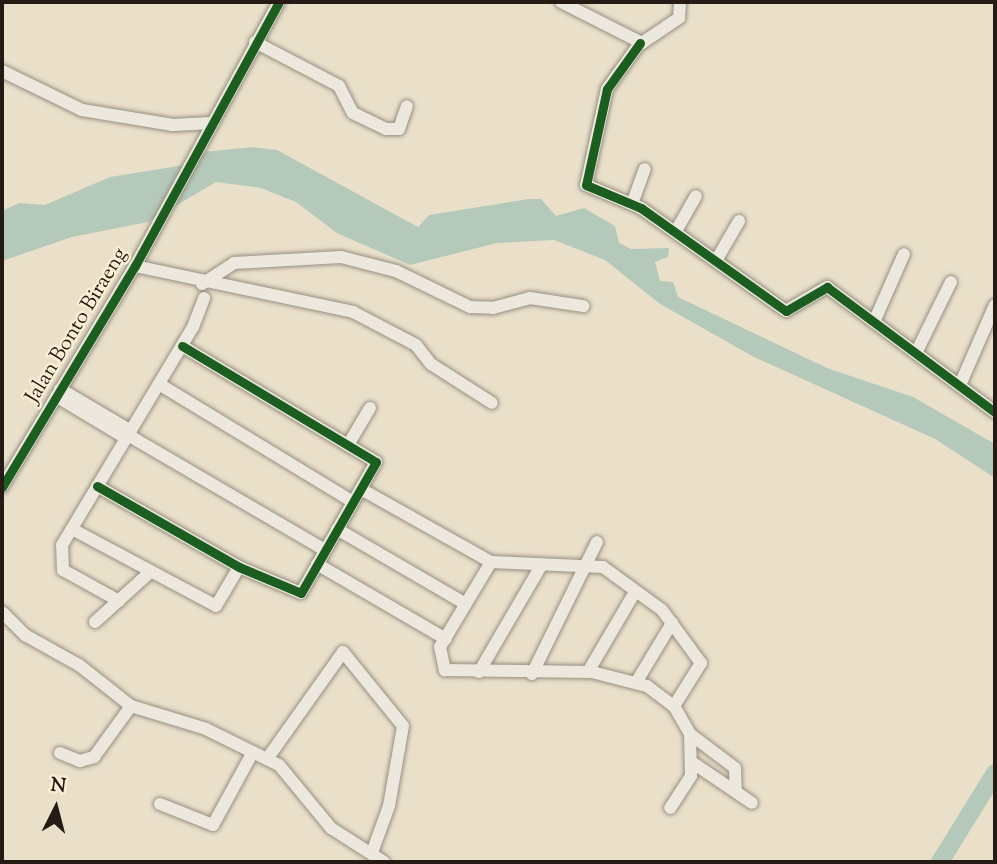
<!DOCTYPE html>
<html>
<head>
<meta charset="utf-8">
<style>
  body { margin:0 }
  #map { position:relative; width:997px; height:864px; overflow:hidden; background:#eae0ca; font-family:"Sorts Mill Goudy",serif }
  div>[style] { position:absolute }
  .water>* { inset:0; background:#b4c9b9 }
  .river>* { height:18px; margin:-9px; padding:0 9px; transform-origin:9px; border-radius:9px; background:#b4c9b9 }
  .roads { filter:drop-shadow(0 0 2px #968f82) drop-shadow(0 0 2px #968f82) }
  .minor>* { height:12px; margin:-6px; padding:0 6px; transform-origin:6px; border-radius:6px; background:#ede8dd }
  .cycleway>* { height:9px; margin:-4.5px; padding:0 4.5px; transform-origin:4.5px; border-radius:4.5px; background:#1b5e20 }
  span { translate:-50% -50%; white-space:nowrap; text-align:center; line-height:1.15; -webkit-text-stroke:5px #faeed3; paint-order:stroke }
  .street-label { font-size:21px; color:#251a14 }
  .frame { position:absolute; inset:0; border:4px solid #251a14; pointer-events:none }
  .north { position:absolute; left:21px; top:773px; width:70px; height:70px; -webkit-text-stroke:5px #faeed3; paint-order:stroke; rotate:6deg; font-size:19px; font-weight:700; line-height:28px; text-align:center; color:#251a14 }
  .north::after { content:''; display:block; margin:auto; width:24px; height:32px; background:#251a14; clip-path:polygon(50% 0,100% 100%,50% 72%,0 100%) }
</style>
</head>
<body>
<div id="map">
  <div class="water">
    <div style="clip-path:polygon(253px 147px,277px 150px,418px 227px,429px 215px,528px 199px,541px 199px,556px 216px,584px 208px,615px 226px,619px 243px,631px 249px,669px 248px,668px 257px,655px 262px,660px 281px,673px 282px,678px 297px,827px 368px,913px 397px,995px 444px,995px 478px,935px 439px,752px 356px,660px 304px,605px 260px,554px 240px,497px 243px,410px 265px,337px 233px,296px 202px,261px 188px,216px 182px,148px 222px,72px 237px,2px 261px,2px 211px,19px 203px,45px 205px,110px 177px,185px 165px,202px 152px)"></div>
  </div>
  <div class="river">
    <div style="left:940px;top:862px;width:105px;rotate:-58.3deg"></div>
  </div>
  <div class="roads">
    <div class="minor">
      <div style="left:561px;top:2px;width:91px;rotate:26.8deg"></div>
      <div style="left:642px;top:43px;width:45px;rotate:-34deg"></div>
      <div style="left:679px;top:18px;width:16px;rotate:-86deg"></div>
      <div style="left:255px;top:42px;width:95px;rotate:27.6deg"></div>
      <div style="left:339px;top:86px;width:30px;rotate:63deg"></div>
      <div style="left:353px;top:113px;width:37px;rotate:26deg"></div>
      <div style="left:386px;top:129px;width:13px"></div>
      <div style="left:399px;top:129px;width:24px;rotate:-71deg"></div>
      <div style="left:640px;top:43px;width:57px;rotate:125.7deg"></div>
      <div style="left:607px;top:89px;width:98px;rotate:102.3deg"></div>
      <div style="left:586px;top:185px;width:60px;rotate:22.7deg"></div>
      <div style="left:641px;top:208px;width:178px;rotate:35.4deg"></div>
      <div style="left:786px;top:311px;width:48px;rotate:-30.3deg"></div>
      <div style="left:827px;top:287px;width:209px;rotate:36.7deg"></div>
      <div style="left:2px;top:71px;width:89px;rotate:26deg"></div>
      <div style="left:82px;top:110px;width:92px;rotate:9.4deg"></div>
      <div style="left:173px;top:125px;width:38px;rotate:-3deg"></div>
      <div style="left:632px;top:204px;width:37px;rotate:-70deg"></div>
      <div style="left:676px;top:231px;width:40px;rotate:-60.3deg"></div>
      <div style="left:717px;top:259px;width:44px;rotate:-59.9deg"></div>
      <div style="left:135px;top:266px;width:223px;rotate:11.9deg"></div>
      <div style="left:353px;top:312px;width:71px;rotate:27.6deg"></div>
      <div style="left:416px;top:345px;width:24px;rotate:52deg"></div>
      <div style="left:431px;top:364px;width:72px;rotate:32.6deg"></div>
      <div style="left:202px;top:284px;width:38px;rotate:-33deg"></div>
      <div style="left:234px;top:263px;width:107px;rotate:-3.2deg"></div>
      <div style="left:341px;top:257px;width:57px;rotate:14.3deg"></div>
      <div style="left:396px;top:271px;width:82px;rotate:25.9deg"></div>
      <div style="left:470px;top:307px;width:23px;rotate:2deg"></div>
      <div style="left:493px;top:308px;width:38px;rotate:-15deg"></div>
      <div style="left:530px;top:298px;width:54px;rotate:8.6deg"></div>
      <div style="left:874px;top:322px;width:74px;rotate:-66.2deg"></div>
      <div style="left:916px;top:353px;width:79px;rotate:-63.8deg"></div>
      <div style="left:159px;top:384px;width:227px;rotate:31.3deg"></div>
      <div style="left:960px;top:385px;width:87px;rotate:-66.4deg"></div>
      <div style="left:60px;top:389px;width:82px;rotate:30.6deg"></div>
      <div style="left:56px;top:396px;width:82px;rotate:31deg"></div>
      <div style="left:128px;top:435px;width:228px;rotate:30.3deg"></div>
      <div style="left:348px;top:445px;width:43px;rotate:-59.3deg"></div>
      <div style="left:97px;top:486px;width:163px;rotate:29.7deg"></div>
      <div style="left:239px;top:567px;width:67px;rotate:22.8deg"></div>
      <div style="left:301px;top:593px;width:151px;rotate:-60.2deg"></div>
      <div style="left:376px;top:462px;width:226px;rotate:-149.1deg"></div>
      <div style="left:2px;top:487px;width:258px;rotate:-59deg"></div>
      <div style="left:135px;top:266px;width:301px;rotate:-61.4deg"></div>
      <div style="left:361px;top:489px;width:149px;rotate:29.3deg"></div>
      <div style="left:491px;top:562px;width:112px;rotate:2.6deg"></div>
      <div style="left:603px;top:567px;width:73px;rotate:36.1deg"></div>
      <div style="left:662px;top:610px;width:66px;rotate:53.7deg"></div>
      <div style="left:701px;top:663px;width:51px;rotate:122.1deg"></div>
      <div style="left:72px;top:529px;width:163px;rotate:28.1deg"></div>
      <div style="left:216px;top:606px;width:45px;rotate:-59.5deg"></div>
      <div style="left:337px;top:529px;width:149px;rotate:30.2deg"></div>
      <div style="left:491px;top:562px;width:99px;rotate:121deg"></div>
      <div style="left:440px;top:647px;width:24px;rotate:78deg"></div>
      <div style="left:445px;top:670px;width:147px;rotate:0.8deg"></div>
      <div style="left:592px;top:672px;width:57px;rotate:14.3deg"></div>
      <div style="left:647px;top:686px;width:34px;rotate:37deg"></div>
      <div style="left:674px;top:706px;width:32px;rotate:60deg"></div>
      <div style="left:690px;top:734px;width:42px;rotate:88.6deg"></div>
      <div style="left:691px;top:776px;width:38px;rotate:123deg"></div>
      <div style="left:317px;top:564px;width:149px;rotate:30.2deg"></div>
      <div style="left:119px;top:601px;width:64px;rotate:-151deg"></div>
      <div style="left:63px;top:570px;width:25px;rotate:-92deg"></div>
      <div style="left:62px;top:545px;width:254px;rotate:-59deg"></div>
      <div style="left:193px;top:327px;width:31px;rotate:-69deg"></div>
      <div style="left:2px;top:612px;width:33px;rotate:45deg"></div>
      <div style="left:25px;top:635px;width:62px;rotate:29.1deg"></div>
      <div style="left:79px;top:665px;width:66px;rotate:38.3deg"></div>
      <div style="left:131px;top:706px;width:78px;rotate:17deg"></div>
      <div style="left:206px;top:729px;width:81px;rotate:26.3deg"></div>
      <div style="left:279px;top:765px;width:82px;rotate:50.5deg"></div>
      <div style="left:331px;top:828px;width:63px;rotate:32.7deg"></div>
      <div style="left:95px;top:622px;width:73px;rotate:-42.2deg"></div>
      <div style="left:479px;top:672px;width:123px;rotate:-59.7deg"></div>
      <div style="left:588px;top:672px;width:93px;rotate:-59.6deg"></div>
      <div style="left:532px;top:674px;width:147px;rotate:-63.8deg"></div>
      <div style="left:637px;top:681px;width:68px;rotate:-58.9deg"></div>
      <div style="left:690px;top:734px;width:56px;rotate:37.1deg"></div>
      <div style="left:735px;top:768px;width:23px;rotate:88deg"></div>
      <div style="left:60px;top:753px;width:22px;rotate:22deg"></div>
      <div style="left:80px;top:761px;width:15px;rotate:-16deg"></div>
      <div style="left:94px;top:757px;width:63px;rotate:-54deg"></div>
      <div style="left:267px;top:759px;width:131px;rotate:-54.6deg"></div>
      <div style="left:343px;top:652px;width:95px;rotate:51deg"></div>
      <div style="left:403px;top:726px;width:81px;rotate:99.9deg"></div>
      <div style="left:389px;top:806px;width:47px;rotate:110deg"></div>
      <div style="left:693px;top:763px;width:71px;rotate:34.1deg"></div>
      <div style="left:160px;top:804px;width:57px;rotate:21.6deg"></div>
      <div style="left:213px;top:825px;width:83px;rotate:-61.3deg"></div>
    </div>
  </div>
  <div class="cycleway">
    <div style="left:640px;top:43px;width:57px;rotate:125.7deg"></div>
    <div style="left:607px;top:89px;width:98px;rotate:102.3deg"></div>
    <div style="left:586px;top:185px;width:60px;rotate:22.7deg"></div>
    <div style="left:641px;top:208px;width:178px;rotate:35.4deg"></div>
    <div style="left:786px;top:311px;width:48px;rotate:-30.3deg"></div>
    <div style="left:827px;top:287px;width:209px;rotate:36.7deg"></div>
    <div style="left:97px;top:486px;width:163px;rotate:29.7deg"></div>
    <div style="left:239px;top:567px;width:67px;rotate:22.8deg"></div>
    <div style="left:301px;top:593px;width:151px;rotate:-60.2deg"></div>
    <div style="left:376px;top:462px;width:226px;rotate:-149.1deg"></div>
    <div style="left:2px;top:487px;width:258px;rotate:-59deg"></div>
    <div style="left:135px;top:266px;width:301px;rotate:-61.4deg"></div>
  </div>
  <div class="street-label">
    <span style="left:77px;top:326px;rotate:-59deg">Jalan Bonto Biraeng</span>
  </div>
  <div class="frame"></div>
  <div class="north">N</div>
</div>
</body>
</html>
